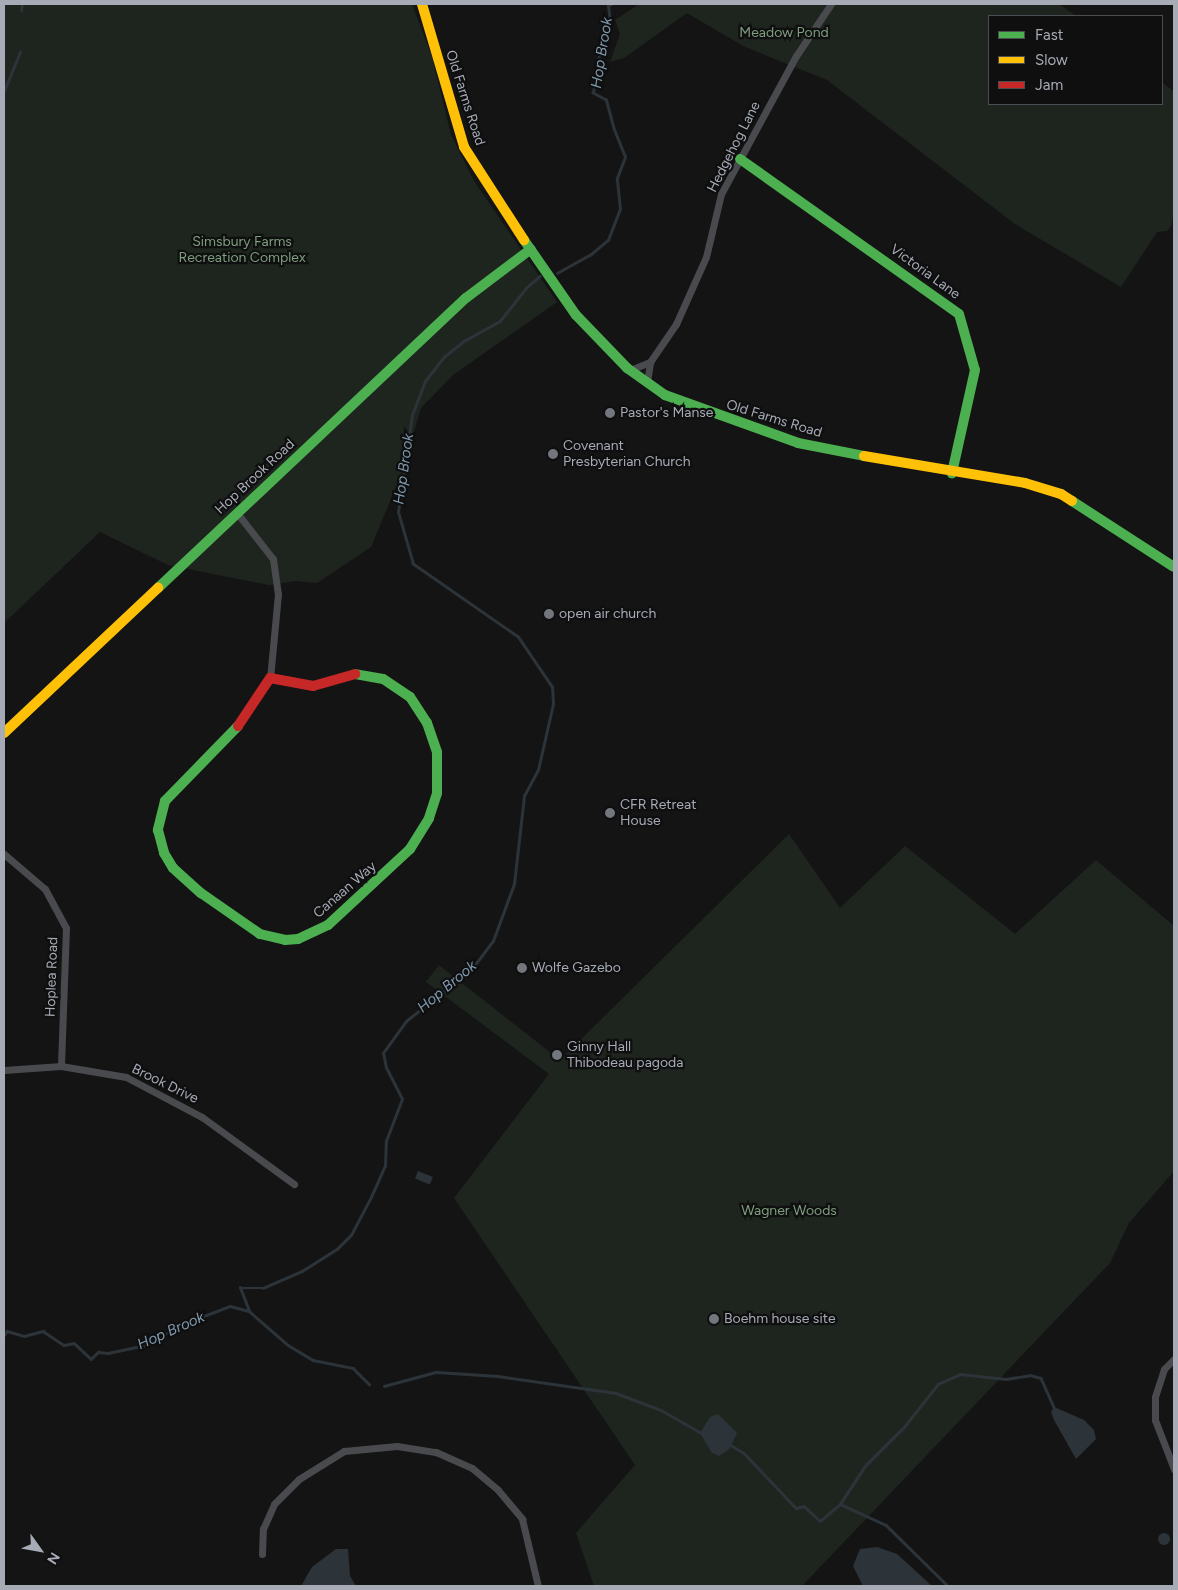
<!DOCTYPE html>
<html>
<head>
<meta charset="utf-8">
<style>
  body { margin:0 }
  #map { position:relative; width:1178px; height:1590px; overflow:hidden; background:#141415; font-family:Figtree,sans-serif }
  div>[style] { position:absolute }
  .green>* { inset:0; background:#1e251f }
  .water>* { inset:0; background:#2c3439; transform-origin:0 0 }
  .round { border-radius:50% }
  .stream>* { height:2.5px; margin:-1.25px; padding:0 1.25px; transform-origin:1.25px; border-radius:1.25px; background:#2c3439 }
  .street>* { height:7px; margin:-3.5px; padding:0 3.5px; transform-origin:3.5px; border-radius:3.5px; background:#494a4d }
  .fast>* { height:10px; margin:-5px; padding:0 5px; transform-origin:5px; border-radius:5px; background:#4caf50 }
  .slow>* { height:10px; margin:-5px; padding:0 5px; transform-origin:5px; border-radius:5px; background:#ffc107 }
  .jam>* { height:10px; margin:-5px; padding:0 5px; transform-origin:5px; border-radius:5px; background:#c62828 }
  .dots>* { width:14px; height:14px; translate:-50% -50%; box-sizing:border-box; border:2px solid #0f0f10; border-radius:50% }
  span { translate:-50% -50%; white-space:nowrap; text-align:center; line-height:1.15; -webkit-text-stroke:4.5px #0f0f10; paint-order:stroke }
  .park-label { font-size:14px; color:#7e9f7e }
  .street-label { font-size:14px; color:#a6abb5 }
  .poi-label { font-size:14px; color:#a6abb5 }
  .left { translate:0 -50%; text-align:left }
  .water-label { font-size:15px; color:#7f9aae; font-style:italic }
  .frame { position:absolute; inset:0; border:5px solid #a6abb5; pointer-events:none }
  .legend { position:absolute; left:988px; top:15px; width:175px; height:90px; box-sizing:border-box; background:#0f0f10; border:1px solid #4b4d52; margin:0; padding:6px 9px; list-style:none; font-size:15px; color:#a6abb5 }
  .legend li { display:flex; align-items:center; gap:10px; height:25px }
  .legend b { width:25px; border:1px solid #4b4d52 }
  .north { position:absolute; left:15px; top:1525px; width:50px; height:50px; -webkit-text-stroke:4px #0f0f10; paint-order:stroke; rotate:122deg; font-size:14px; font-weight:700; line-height:20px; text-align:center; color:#a6abb5 }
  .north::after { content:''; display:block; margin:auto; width:18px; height:22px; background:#a6abb5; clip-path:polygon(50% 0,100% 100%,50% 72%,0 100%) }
</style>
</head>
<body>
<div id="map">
  <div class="green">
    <div style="clip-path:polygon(4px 4px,412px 4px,432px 57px,451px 135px,474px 181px,557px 302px,453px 375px,421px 408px,401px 475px,371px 547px,317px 583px,295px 581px,269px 585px,168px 565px,100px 532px,4px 623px)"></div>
    <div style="clip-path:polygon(639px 4px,1059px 4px,1076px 16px,989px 16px,989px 104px,1162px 104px,1162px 82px,1174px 92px,1174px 211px,1171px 226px,1167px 231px,1157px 232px,1121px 287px,1015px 224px,827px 80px,743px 46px,687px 13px,624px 58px,610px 62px,620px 34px,615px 20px)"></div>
    <div style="clip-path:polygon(789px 834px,840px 908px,905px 846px,1015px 934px,1096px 860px,1174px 926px,1174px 1171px,1129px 1223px,1110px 1263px,802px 1586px,594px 1586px,576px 1533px,635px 1465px,454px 1198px,549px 1074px,426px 982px,439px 965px,560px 1060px)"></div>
  </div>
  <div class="water">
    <div style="left:418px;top:1171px;width:16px;height:8px;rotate:22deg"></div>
    <div style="clip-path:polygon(1054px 1407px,1084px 1420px,1094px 1430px,1096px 1439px,1076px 1459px,1054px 1420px,1051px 1412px)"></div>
    <div style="clip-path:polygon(718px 1414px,737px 1433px,729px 1449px,719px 1456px,712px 1453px,700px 1433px,710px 1417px)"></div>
    <div class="round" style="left:1158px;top:1533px;width:12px;height:12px"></div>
    <div style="clip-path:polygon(877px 1547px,897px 1554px,932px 1586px,863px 1586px,853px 1566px,860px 1549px)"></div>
    <div style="clip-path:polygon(336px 1549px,348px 1549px,350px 1576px,356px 1586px,301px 1586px,312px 1567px)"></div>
  </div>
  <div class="stream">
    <div style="left:21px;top:11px;width:7px;rotate:-82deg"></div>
    <div style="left:4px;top:91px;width:42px;rotate:-67.7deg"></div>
    <div style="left:557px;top:273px;width:38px;rotate:-29deg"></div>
    <div style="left:590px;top:255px;width:23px;rotate:-40deg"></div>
    <div style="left:608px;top:240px;width:33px;rotate:-69deg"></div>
    <div style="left:620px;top:209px;width:31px;rotate:-96deg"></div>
    <div style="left:617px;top:178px;width:22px;rotate:-69deg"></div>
    <div style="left:625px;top:157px;width:29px;rotate:-112deg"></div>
    <div style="left:614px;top:130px;width:31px;rotate:-105deg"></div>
    <div style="left:606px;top:100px;width:15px;rotate:-152deg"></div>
    <div style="left:593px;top:93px;width:51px;rotate:-80.9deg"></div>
    <div style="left:601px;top:43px;width:23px;rotate:-67deg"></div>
    <div style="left:610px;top:22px;width:17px;rotate:-97deg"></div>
    <div style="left:608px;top:5px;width:3px;rotate:-18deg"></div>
    <div style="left:249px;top:1311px;width:52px;rotate:41.1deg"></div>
    <div style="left:288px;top:1345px;width:29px;rotate:31deg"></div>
    <div style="left:313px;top:1360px;width:41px;rotate:11.3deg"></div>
    <div style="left:353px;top:1368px;width:23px;rotate:45deg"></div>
    <div style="left:4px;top:1335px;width:5px;rotate:-53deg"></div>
    <div style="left:7px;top:1331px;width:18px;rotate:16deg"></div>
    <div style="left:24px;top:1336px;width:20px;rotate:-15deg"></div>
    <div style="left:43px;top:1331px;width:25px;rotate:34deg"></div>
    <div style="left:64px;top:1345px;width:10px;rotate:-11deg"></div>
    <div style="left:74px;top:1343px;width:23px;rotate:43deg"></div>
    <div style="left:91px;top:1359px;width:10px;rotate:-45deg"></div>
    <div style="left:98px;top:1352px;width:10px;rotate:6deg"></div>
    <div style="left:108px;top:1353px;width:38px;rotate:-12deg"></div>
    <div style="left:145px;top:1345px;width:43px;rotate:-28.9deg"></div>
    <div style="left:183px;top:1324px;width:50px;rotate:-21deg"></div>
    <div style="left:230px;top:1306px;width:20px;rotate:15deg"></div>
    <div style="left:249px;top:1311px;width:25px;rotate:-111deg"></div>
    <div style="left:240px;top:1288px;width:23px"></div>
    <div style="left:263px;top:1288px;width:43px;rotate:-23.6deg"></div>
    <div style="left:302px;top:1271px;width:41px;rotate:-32.2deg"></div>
    <div style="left:337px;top:1249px;width:20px;rotate:-45deg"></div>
    <div style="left:351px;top:1235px;width:43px;rotate:-62.2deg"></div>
    <div style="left:371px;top:1197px;width:34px;rotate:-66deg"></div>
    <div style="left:385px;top:1166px;width:25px;rotate:-88deg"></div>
    <div style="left:386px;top:1141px;width:45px;rotate:-69.1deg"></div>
    <div style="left:402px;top:1099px;width:35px;rotate:-117deg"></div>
    <div style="left:386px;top:1068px;width:15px;rotate:-101deg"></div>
    <div style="left:383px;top:1053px;width:39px;rotate:-54deg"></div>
    <div style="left:406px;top:1021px;width:83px;rotate:-38.1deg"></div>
    <div style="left:471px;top:970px;width:36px;rotate:-53deg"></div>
    <div style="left:493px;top:941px;width:61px;rotate:-69.8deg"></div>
    <div style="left:514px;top:884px;width:89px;rotate:-83.5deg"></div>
    <div style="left:524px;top:796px;width:30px;rotate:-62deg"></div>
    <div style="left:538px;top:770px;width:68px;rotate:-77.2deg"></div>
    <div style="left:553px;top:704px;width:17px;rotate:-93deg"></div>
    <div style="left:552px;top:687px;width:60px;rotate:-124.2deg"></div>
    <div style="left:518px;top:637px;width:128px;rotate:-145.2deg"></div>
    <div style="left:413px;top:564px;width:54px;rotate:-106.1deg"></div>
    <div style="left:398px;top:512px;width:98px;rotate:-81.8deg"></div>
    <div style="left:412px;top:415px;width:36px;rotate:-69deg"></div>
    <div style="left:425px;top:381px;width:31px;rotate:-52deg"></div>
    <div style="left:444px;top:357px;width:26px;rotate:-39deg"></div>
    <div style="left:464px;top:341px;width:41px;rotate:-29.1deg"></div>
    <div style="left:500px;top:321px;width:42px;rotate:-51.8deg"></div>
    <div style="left:526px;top:288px;width:18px;rotate:-41deg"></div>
    <div style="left:384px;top:1386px;width:54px;rotate:-15.1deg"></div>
    <div style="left:436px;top:1372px;width:62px;rotate:3.7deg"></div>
    <div style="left:498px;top:1376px;width:119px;rotate:8.2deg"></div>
    <div style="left:616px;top:1393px;width:48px;rotate:20.7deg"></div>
    <div style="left:661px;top:1410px;width:48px;rotate:29.7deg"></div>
    <div style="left:729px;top:1444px;width:17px;rotate:31deg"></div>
    <div style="left:744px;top:1453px;width:76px;rotate:46.6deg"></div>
    <div style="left:796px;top:1508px;width:8px;rotate:-14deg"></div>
    <div style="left:804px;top:1506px;width:22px;rotate:43deg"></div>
    <div style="left:820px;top:1521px;width:26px;rotate:-40deg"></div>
    <div style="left:840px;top:1504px;width:45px;rotate:-56.7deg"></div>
    <div style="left:865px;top:1466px;width:55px;rotate:-45deg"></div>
    <div style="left:904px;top:1427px;width:55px;rotate:-51.7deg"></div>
    <div style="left:938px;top:1384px;width:24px;rotate:-24deg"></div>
    <div style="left:960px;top:1374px;width:46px;rotate:6.2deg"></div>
    <div style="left:1006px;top:1379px;width:24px;rotate:-9deg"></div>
    <div style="left:1030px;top:1375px;width:11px;rotate:15deg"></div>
    <div style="left:1041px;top:1378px;width:32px;rotate:66deg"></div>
    <div style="left:840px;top:1504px;width:51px;rotate:24.5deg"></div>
    <div style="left:886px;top:1525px;width:87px;rotate:44.5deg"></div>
  </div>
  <div class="street">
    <div style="left:630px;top:370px;width:22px;rotate:-22deg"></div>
    <div style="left:647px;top:382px;width:20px;rotate:-81deg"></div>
    <div style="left:650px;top:362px;width:46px;rotate:-55.6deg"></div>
    <div style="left:676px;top:324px;width:73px;rotate:-65.9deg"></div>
    <div style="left:706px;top:257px;width:65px;rotate:-76.6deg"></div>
    <div style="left:721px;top:194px;width:157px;rotate:-61.5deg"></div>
    <div style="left:796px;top:56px;width:63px;rotate:-56.1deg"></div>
    <div style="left:237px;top:513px;width:58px;rotate:52deg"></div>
    <div style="left:273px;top:559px;width:35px;rotate:82deg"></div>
    <div style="left:278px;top:594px;width:84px;rotate:95.4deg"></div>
    <div style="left:4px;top:854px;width:54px;rotate:40.5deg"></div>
    <div style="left:45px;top:889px;width:44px;rotate:61.7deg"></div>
    <div style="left:66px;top:928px;width:138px;rotate:92.1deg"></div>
    <div style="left:4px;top:1070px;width:57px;rotate:-4deg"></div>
    <div style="left:61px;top:1066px;width:66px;rotate:9.6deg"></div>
    <div style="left:126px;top:1077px;width:86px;rotate:27.8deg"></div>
    <div style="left:202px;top:1117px;width:114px;rotate:36.1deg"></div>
    <div style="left:1174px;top:1359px;width:14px;rotate:135deg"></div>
    <div style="left:1164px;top:1369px;width:29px;rotate:108deg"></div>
    <div style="left:1155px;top:1397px;width:23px;rotate:90deg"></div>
    <div style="left:1155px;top:1420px;width:53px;rotate:68.8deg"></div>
    <div style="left:262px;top:1554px;width:25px;rotate:-88deg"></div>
    <div style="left:263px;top:1529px;width:27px;rotate:-66deg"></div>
    <div style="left:274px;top:1504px;width:35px;rotate:-45deg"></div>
    <div style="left:299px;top:1479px;width:53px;rotate:-31.9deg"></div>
    <div style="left:344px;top:1451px;width:53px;rotate:-5.4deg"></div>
    <div style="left:397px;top:1446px;width:39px;rotate:9deg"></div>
    <div style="left:436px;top:1452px;width:39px;rotate:24deg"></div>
    <div style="left:472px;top:1468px;width:34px;rotate:40deg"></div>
    <div style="left:498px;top:1490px;width:38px;rotate:50deg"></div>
    <div style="left:522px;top:1519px;width:69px;rotate:76.6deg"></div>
  </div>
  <div class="fast">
    <div style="left:740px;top:159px;width:268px;rotate:35.3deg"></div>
    <div style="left:959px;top:314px;width:58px;rotate:74.1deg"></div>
    <div style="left:975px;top:370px;width:106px;rotate:102.6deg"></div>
    <div style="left:524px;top:240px;width:91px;rotate:55.3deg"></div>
    <div style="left:576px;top:315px;width:74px;rotate:46.1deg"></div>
    <div style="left:627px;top:368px;width:47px;rotate:35.4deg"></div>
    <div style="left:665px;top:395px;width:141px;rotate:19.8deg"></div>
    <div style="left:798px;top:443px;width:67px;rotate:11.1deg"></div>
    <div style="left:1072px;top:501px;width:121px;rotate:32.9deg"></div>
    <div style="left:158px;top:588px;width:423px;rotate:-43.3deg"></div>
    <div style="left:466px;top:298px;width:81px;rotate:-37deg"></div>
    <div style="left:238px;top:726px;width:105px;rotate:134.2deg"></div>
    <div style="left:165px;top:801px;width:30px;rotate:104deg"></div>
    <div style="left:158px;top:830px;width:24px;rotate:75deg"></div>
    <div style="left:164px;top:853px;width:17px;rotate:59deg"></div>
    <div style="left:173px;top:868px;width:38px;rotate:42deg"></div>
    <div style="left:201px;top:893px;width:72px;rotate:34.8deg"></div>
    <div style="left:260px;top:934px;width:26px;rotate:13deg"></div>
    <div style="left:285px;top:940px;width:13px;rotate:-4deg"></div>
    <div style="left:298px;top:939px;width:33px;rotate:-25deg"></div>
    <div style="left:328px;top:925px;width:112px;rotate:-42.8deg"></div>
    <div style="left:410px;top:849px;width:36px;rotate:-58deg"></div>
    <div style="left:429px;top:818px;width:26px;rotate:-72deg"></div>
    <div style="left:437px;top:793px;width:41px;rotate:-90deg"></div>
    <div style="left:437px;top:752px;width:31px;rotate:-109deg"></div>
    <div style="left:427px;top:723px;width:31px;rotate:-123deg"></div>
    <div style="left:410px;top:697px;width:32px;rotate:-146deg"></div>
    <div style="left:383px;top:679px;width:28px;rotate:-170deg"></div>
  </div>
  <div class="slow">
    <div style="left:422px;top:4px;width:149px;rotate:73.6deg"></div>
    <div style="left:464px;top:147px;width:111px;rotate:57.2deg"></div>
    <div style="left:864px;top:456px;width:163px;rotate:9.5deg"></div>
    <div style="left:1025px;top:483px;width:38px;rotate:17deg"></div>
    <div style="left:1061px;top:494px;width:13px;rotate:32deg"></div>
    <div style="left:4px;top:733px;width:212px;rotate:-43.3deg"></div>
  </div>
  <div class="jam">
    <div style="left:238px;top:726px;width:58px;rotate:-56.3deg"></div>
    <div style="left:270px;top:678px;width:44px;rotate:10.5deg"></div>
    <div style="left:313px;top:686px;width:44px;rotate:-15.9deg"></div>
  </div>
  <div class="dots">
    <div style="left:610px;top:413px;background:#73767d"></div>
    <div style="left:553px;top:454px;background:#73767d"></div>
    <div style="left:549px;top:614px;background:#73767d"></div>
    <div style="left:610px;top:813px;background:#73767d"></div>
    <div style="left:522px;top:968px;background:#73767d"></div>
    <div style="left:557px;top:1055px;background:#73767d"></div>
    <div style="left:714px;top:1319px;background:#73767d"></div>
  </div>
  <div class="park-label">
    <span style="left:784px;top:33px">Meadow Pond</span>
    <span style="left:242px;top:250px">Simsbury Farms<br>Recreation Complex</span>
    <span style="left:789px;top:1211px">Wagner Woods</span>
  </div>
  <div class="street-label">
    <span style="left:465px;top:98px;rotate:72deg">Old Farms Road</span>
    <span style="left:734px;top:147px;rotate:-63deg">Hedgehog Lane</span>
    <span style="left:925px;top:272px;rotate:36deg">Victoria Lane</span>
    <span style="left:774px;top:419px;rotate:17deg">Old Farms Road</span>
    <span style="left:255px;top:477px;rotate:-43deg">Hop Brook Road</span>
    <span style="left:345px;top:890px;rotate:-41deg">Canaan Way</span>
    <span style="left:52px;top:977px;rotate:-88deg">Hoplea Road</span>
    <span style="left:165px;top:1084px;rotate:26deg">Brook Drive</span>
  </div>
  <div class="poi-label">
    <span class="left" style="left:620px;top:413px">Pastor's Manse</span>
    <span class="left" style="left:563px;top:454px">Covenant<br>Presbyterian Church</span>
    <span class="left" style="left:559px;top:614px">open air church</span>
    <span class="left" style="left:620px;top:813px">CFR Retreat<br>House</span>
    <span class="left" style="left:532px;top:968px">Wolfe Gazebo</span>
    <span class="left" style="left:567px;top:1055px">Ginny Hall<br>Thibodeau pagoda</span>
    <span class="left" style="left:724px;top:1319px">Boehm house site</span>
  </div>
  <div class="water-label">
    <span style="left:602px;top:53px;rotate:-81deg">Hop Brook</span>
    <span style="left:404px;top:469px;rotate:-82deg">Hop Brook</span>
    <span style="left:447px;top:987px;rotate:-40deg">Hop Brook</span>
    <span style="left:171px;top:1331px;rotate:-24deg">Hop Brook</span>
  </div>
  <div class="frame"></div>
  <ul class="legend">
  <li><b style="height:6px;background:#4caf50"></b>Fast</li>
  <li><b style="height:6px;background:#ffc107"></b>Slow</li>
  <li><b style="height:6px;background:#c62828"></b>Jam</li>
  </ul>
  <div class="north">N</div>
</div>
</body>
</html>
